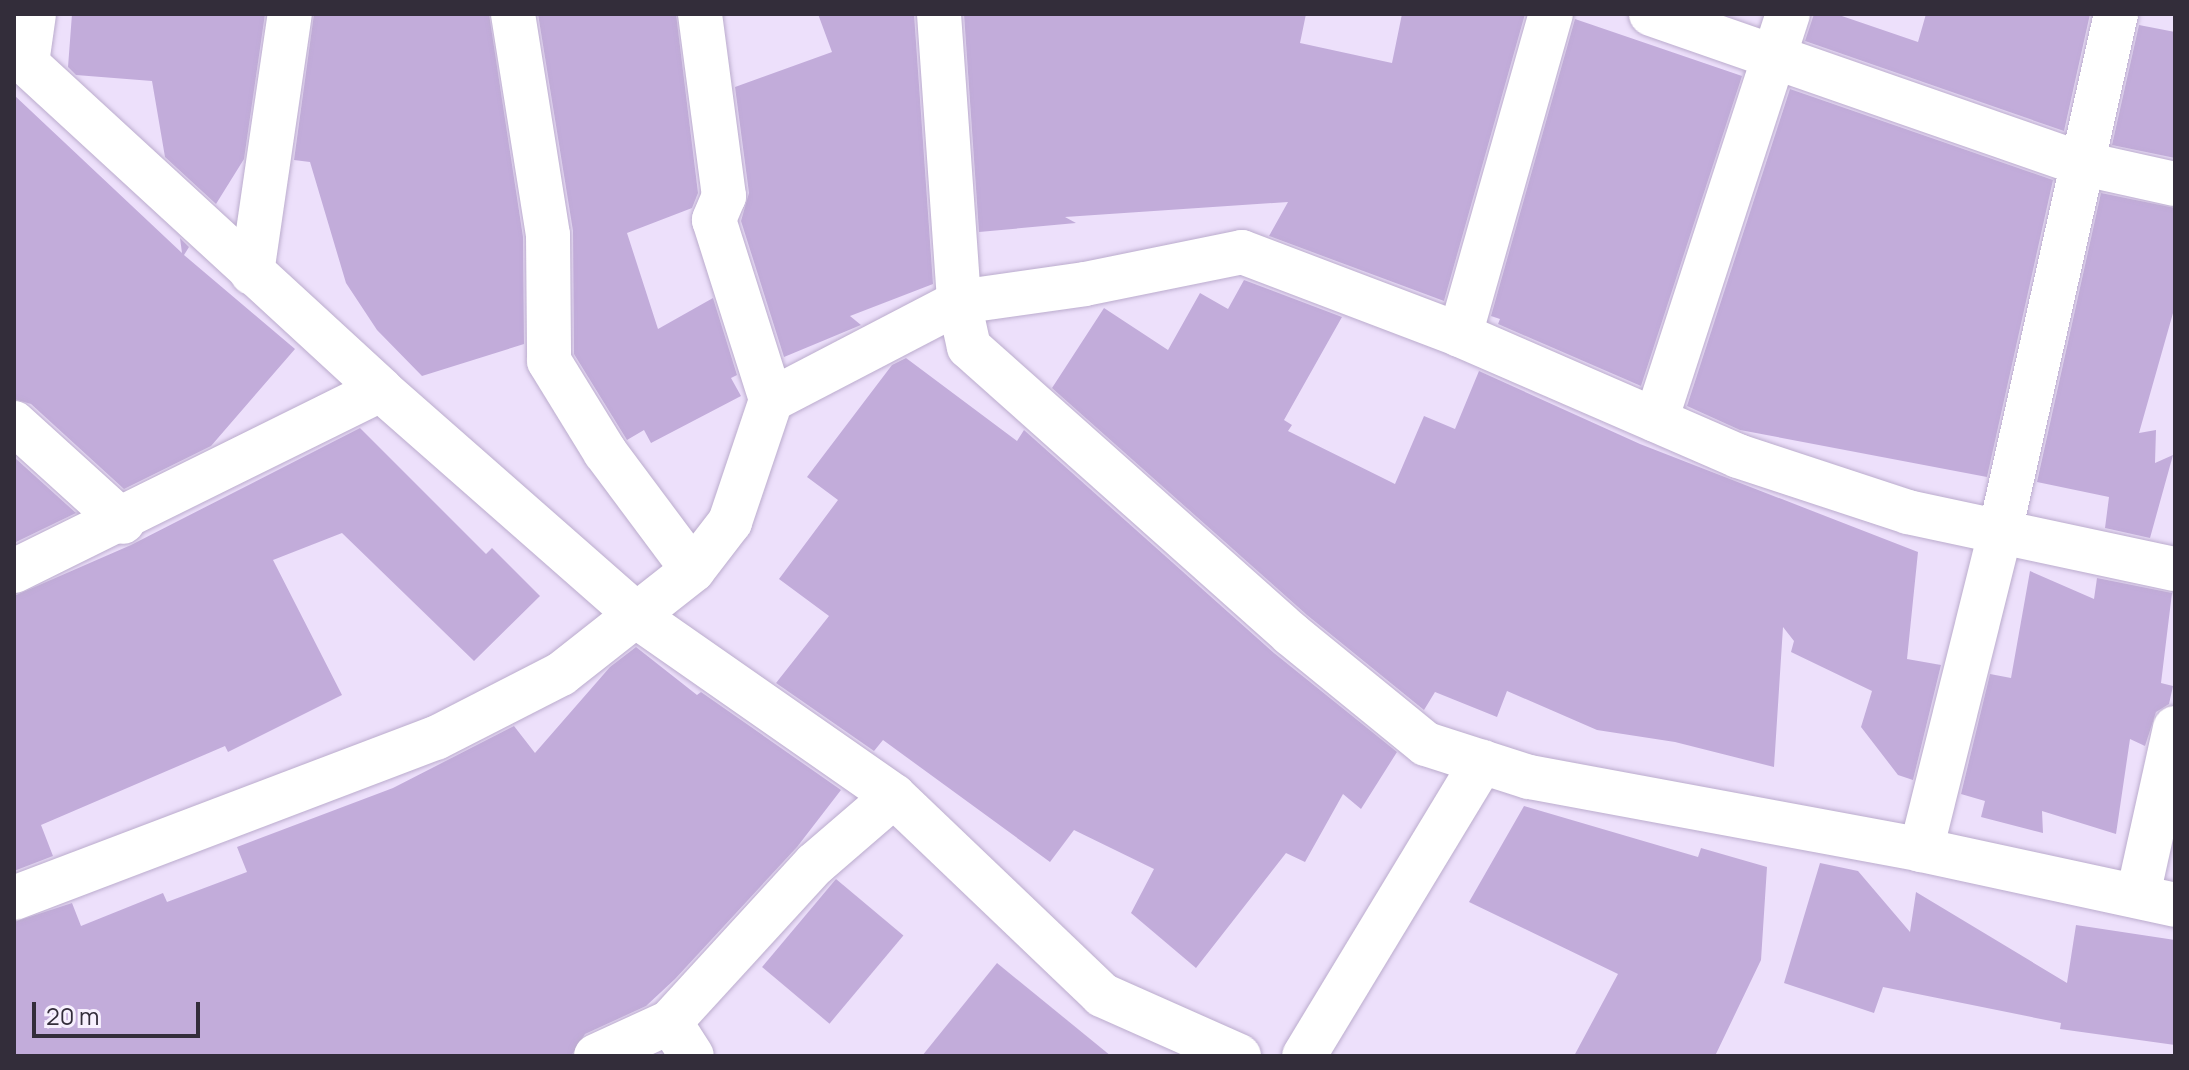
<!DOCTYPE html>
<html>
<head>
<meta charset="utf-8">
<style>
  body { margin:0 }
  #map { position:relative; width:2189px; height:1070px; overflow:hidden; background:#ede0fb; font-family:Manrope,sans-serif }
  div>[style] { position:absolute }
  .building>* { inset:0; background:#c2acda; transform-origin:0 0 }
  .roads { filter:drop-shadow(0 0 2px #bbaccd) drop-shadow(0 0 2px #bbaccd) }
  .minor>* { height:44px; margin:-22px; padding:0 22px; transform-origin:22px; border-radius:22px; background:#fff }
  .tertiary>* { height:44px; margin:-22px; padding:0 22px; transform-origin:22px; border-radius:22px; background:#fff }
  span { translate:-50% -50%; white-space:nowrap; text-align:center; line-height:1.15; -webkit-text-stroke:6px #f7f0fe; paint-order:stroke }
  .frame { position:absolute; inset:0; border:16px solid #332d3a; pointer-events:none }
  .scale { position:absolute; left:32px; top:1002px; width:168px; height:36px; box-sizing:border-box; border:4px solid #332d3a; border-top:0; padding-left:10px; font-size:24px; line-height:28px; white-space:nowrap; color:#332d3a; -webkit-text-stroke:6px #f7f0fe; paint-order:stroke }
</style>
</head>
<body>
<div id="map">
  <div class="building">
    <div style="clip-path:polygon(72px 14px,265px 14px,244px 159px,216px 204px,165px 157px,152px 81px,76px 75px,68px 67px)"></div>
    <div style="clip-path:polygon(314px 14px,489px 14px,523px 237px,524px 344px,422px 376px,377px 330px,346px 283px,310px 162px,294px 160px)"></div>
    <div style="clip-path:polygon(538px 14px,676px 14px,698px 193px,692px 208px,627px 233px,658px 329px,713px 298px,737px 375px,731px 378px,741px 396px,651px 443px,644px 430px,627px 440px,574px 354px,573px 231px)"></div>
    <div style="clip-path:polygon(818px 14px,914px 14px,933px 284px,850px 316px,861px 325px,784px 357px,741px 221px,749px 193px,735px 87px,832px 52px)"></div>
    <div style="clip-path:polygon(964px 14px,1306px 14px,1300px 43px,1392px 63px,1402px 14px,1525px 14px,1444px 301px,1269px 236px,1288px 202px,1065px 217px,1076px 223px,979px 232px)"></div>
    <div style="clip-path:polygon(1814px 14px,1836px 14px,1918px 42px,1926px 14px,2090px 14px,2064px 131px,1805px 41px)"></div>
    <div style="clip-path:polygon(1575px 19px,1742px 76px,1641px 386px,1498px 324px,1500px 319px,1491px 316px)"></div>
    <div style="clip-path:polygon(2139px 25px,2175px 32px,2175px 158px,2112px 145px)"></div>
    <div style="clip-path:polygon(1790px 89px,2053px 180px,1987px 477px,1740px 430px,1687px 406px)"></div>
    <div style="clip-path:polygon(14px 95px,182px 253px,180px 238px,189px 247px,184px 255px,295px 349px,211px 446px,124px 489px,31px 404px,14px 399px)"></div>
    <div style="clip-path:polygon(2101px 193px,2175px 208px,2175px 306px,2139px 433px,2156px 430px,2155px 463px,2173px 455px,2150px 538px,2105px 528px,2109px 497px,2037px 482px)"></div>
    <div style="clip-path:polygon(1244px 280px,1342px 317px,1284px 420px,1292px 425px,1288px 431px,1395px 484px,1424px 416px,1455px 429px,1479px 371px,1640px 444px,1918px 552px,1907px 659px,1941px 665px,1913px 780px,1898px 775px,1861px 727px,1872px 691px,1791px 652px,1794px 641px,1783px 627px,1774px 767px,1675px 742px,1597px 730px,1507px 691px,1497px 717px,1435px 692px,1424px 710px,1307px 615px,1052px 388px,1104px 308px,1168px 350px,1200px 293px,1228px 309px)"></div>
    <div style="clip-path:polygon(906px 358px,1017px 441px,1024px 430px,1274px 653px,1397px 752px,1361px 809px,1343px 794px,1305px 862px,1286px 853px,1196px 968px,1131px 913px,1154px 869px,1074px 830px,1050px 862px,883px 740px,874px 751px,776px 683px,829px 616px,779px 579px,838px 500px,807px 477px,892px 365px)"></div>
    <div style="clip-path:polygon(360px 428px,486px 554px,492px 548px,540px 596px,474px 661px,342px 533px,273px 560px,342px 695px,228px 752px,225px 746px,41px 825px,53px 856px,14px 871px,14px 596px,131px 545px)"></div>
    <div style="clip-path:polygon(14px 457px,76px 513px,14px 543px)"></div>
    <div style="clip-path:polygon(2030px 571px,2094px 599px,2097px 578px,2172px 593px,2161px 683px,2173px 686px,2169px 704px,2156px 712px,2145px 746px,2130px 739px,2116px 834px,2042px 811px,2043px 833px,1981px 817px,1985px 801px,1961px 794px,1990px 674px,2011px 678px)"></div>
    <div style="clip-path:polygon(636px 647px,697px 695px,701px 692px,841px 790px,797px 847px,675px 979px,646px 1006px,585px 1034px,571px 1056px,14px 1056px,14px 922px,72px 903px,81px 926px,163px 893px,167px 902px,247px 872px,237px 847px,393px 788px,514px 726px,535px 753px,610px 667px)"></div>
    <div style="clip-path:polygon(1524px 806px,1698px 857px,1701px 848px,1767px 867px,1761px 960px,1715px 1056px,1574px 1056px,1618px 974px,1469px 902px)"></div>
    <div style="clip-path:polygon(1820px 863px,1858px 871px,1910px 932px,1916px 892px,2067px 983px,2076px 925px,2175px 940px,2175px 1045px,2060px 1029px,2061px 1023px,1883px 987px,1874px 1013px,1784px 983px)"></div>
    <div style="left:836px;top:879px;width:88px;height:115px;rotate:40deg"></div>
    <div style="clip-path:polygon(997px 963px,1111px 1056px,922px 1056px)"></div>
  </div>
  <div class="roads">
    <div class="minor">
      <div style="left:513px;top:14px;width:224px;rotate:81deg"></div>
      <div style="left:548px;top:235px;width:126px;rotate:89.5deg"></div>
      <div style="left:549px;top:361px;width:107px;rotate:58.4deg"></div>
      <div style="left:605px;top:452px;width:147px;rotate:53.3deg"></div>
      <div style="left:700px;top:14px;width:184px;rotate:82.5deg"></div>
      <div style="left:724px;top:196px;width:26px;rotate:113deg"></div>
      <div style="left:714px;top:220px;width:189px;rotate:72.4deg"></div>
      <div style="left:939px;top:14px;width:289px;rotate:86deg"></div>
      <div style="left:959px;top:302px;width:46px;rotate:77.5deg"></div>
      <div style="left:969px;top:347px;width:431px;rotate:41.7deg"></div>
      <div style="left:1291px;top:634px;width:174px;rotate:39.2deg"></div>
      <div style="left:1426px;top:744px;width:108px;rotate:17.8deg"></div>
      <div style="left:1529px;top:777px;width:399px;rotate:10.5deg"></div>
      <div style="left:1921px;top:850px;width:260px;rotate:12.2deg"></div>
      <div style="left:1651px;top:14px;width:454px;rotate:19.2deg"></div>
      <div style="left:2080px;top:163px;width:97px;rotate:12.5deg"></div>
      <div style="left:27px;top:63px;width:49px;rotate:-81.9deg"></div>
      <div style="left:252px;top:273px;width:262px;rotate:-81.7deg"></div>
      <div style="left:1460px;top:335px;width:334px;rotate:-74.2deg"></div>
      <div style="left:1656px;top:420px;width:427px;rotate:-72deg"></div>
      <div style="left:14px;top:423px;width:147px;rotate:42.2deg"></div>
      <div style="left:14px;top:571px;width:409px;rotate:-26.3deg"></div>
      <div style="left:1921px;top:850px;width:328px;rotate:-76deg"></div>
      <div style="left:2000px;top:532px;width:531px;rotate:-77.38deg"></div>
      <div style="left:2138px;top:895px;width:171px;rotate:-77.5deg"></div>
      <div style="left:14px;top:898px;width:451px;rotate:-20.8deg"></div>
      <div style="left:436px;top:738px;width:140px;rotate:-27.1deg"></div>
      <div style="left:561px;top:674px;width:168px;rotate:-38.2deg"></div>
      <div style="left:693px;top:570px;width:61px;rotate:-52.4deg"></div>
      <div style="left:730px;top:522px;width:129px;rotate:-71.4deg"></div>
      <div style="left:771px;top:400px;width:212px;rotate:-27.5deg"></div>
      <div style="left:959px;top:302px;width:127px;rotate:-8.1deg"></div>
      <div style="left:1085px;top:284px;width:160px;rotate:-11.5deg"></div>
      <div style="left:1242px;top:252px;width:233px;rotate:20.8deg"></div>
      <div style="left:1460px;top:335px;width:303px;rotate:23.5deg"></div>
      <div style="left:1738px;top:456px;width:179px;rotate:18.2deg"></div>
      <div style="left:1908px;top:512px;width:273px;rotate:12.1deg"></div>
      <div style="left:670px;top:1022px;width:40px;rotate:57.1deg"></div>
      <div style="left:596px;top:1056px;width:81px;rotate:-24.7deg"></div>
      <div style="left:670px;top:1022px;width:214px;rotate:-47.5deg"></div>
      <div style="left:815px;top:864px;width:104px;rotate:-40.7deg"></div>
      <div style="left:1304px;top:1056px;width:344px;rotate:-58.8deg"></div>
    </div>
    <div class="tertiary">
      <div style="left:14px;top:52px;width:499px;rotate:42.6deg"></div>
      <div style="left:381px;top:390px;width:353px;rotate:41.3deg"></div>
      <div style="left:646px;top:623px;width:302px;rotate:34.9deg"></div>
      <div style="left:894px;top:796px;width:288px;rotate:43.7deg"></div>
      <div style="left:1102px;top:995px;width:150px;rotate:24deg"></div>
    </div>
  </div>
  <div class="frame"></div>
  <div class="scale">20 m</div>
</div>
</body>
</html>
